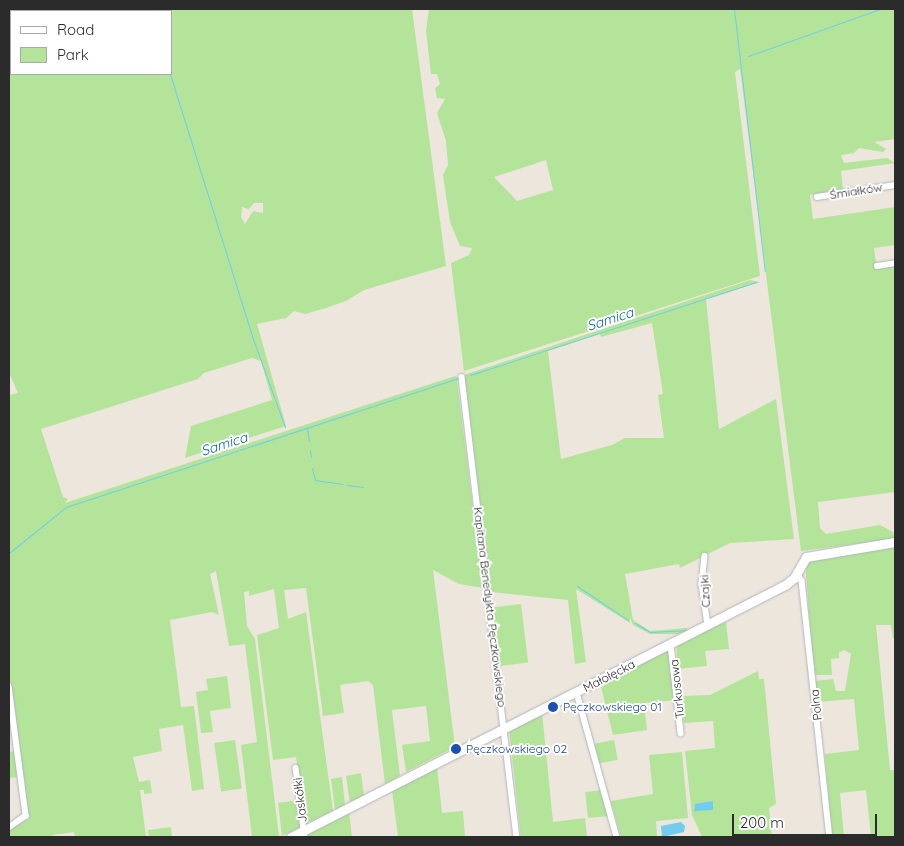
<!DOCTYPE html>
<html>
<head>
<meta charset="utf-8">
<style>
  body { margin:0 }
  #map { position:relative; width:904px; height:846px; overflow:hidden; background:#ede6dd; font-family:Quicksand,sans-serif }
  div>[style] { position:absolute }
  .green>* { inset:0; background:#b3e499; transform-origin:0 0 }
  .water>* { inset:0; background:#70cdf0 }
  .stream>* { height:1px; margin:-0.5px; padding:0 0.5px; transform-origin:0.5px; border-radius:0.5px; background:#70cdf0 }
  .roads { filter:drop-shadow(0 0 1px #b1b4bf) drop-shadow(0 0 1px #b1b4bf) }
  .street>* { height:5.5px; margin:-2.75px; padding:0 2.75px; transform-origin:2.75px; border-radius:2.75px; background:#fff }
  .secondary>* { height:9px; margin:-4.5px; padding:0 4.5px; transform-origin:4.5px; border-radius:4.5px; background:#fff }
  .dots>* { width:14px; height:14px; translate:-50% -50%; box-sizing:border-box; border:2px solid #fff; border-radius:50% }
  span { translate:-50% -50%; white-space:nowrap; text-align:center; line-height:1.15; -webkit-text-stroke:4px #fff; paint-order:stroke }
  .street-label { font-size:12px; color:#2b2b2b }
  .transit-label { font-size:12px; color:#164399 }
  .left { translate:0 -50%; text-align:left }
  .water-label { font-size:14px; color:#0c6b9e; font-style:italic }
  .frame { position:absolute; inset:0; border:10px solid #2b2b2b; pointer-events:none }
  .legend { position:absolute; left:10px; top:10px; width:162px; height:65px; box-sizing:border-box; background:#fff; border:1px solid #aaa; margin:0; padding:6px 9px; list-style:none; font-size:15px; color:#2b2b2b }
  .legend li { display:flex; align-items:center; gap:10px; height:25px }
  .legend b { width:25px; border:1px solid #aaa }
  .scale { position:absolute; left:732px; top:814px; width:145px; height:22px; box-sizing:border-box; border:2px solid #2b2b2b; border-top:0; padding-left:6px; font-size:15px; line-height:18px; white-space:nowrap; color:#2b2b2b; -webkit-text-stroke:4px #fff; paint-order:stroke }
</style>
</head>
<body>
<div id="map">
  <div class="green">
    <div style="clip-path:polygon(evenodd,9px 9px,412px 9px,446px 266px,364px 290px,346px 301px,326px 308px,305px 314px,294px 311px,286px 318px,257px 324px,286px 426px,185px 458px,191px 426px,272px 400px,261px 361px,252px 358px,204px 373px,198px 379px,41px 429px,63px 497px,68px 499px,65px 503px,455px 376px,460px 380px,457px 381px,483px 588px,459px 584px,433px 570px,455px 747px,406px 772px,402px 745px,430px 741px,426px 706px,392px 710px,400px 776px,385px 784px,373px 685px,368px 681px,340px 685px,344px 713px,323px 716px,306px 588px,284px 590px,288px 619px,306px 612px,333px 811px,305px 824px,296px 757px,273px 760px,257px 635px,279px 628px,274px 589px,249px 596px,249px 591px,244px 592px,247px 626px,255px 639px,279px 837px,252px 837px,241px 745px,257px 742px,245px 644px,229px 646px,216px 571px,210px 574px,219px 615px,212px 612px,170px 620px,181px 707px,194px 706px,204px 789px,192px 791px,183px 725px,159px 729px,162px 751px,133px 757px,139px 782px,150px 780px,152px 793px,144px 794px,144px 790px,140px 790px,146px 837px,75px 837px,74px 832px,53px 835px,53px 837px,9px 837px,9px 829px,29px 819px,9px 677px,9px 395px,18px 393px,9px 373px,9px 9px,11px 11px,171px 11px,171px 74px,11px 74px,11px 11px,9px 9px,254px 203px,263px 203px,263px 213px,253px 211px,245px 224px,241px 217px,242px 207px,249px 209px,254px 203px)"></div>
    <div style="clip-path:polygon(evenodd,429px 9px,895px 9px,895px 139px,874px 142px,886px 149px,883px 152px,859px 148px,854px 153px,841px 155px,844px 163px,887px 158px,895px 163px,841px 171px,843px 190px,810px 195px,813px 219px,895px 207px,895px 245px,874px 248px,877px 269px,895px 266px,895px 492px,818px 502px,820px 528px,826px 534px,880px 525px,893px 532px,895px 539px,801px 551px,740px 69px,735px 72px,760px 276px,464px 371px,451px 263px,469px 255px,472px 248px,460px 246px,450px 222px,443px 175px,448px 165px,446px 141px,437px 113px,445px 99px,437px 98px,435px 88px,440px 84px,437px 74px,431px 74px,426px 31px,429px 9px,546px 160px,553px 190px,517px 201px,494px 177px,546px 160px)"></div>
    <div style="clip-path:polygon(evenodd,750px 280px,760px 282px,706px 299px,719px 429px,776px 399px,794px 539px,730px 543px,680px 568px,679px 564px,625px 574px,633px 620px,650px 631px,687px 628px,687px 633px,683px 634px,650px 634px,633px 625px,630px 618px,630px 623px,576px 589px,586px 662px,575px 664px,568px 600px,491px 592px,464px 375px,750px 280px,652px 323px,663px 394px,658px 395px,664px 438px,625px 438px,612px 445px,561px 459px,548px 351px,600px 334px,601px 337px,652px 323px)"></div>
    <div style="clip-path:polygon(895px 546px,895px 637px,893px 639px,891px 625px,876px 625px,890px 770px,895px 770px,895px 837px,871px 837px,866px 790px,840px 793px,844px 837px,832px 837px,825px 754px,859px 750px,854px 699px,817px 702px,815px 681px,833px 679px,836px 691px,845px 691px,851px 654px,844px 650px,839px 653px,839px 658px,831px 659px,832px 675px,814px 675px,805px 562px,808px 559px)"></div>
    <div style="left:521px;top:604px;width:59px;height:28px;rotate:83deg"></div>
    <div style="clip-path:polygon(726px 622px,729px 649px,705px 651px,707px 666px,677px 669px,677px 644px)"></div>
    <div style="clip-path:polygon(665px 650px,670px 653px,676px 700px,644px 703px,647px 730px,613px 735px,601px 687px)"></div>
    <div style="clip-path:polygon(758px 671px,759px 679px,764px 679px,776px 804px,769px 808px,772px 837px,702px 837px,692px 815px,685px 751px,715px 748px,713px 721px,684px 723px,681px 696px,710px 695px)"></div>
    <div style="clip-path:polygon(227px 676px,231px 708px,210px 711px,213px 732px,201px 733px,196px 692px,208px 690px,206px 679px)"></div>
    <div style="clip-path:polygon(542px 712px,553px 822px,585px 818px,587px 837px,521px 837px,509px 729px)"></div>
    <div style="left:235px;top:740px;width:49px;height:21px;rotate:82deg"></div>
    <div style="left:614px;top:740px;width:20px;height:20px;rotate:79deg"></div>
    <div style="clip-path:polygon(16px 751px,19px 777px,9px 778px,9px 752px)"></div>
    <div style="clip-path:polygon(682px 752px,688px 818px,656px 821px,657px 837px,621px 837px,611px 801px,653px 794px,649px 755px)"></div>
    <div style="clip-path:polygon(437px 767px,442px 813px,463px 811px,465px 837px,398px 837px,392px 790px)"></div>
    <div style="clip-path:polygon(361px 773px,364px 796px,350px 803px,346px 776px)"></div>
    <div style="clip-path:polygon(342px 777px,345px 805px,335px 810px,331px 779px)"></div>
    <div style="clip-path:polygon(602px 790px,609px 816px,588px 818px,585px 792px)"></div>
    <div style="clip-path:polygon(298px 800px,301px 827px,282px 836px,278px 803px)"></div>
    <div style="clip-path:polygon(349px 811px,352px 837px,306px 837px,306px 834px)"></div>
    <div style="clip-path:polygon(171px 827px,172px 837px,149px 837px,148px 830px)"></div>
  </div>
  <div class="water">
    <div style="clip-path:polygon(713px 801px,713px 810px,694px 811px,695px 804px)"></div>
    <div style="clip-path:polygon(681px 822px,685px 826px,684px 832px,662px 837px,661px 826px)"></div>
  </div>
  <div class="stream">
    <div style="left:149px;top:9px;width:2px;rotate:63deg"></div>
    <div style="left:734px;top:9px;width:264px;rotate:83.3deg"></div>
    <div style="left:748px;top:56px;width:140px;rotate:-19.6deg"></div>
    <div style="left:170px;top:74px;width:278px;rotate:72.6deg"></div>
    <div style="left:253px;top:339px;width:94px;rotate:70deg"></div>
    <div style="left:470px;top:375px;width:301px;rotate:-18deg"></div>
    <div style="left:307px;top:427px;width:14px;rotate:82deg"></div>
    <div style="left:310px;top:450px;width:7px;rotate:82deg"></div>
    <div style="left:312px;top:468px;width:12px;rotate:76deg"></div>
    <div style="left:315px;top:480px;width:28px;rotate:8deg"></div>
    <div style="left:347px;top:485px;width:16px;rotate:7deg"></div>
    <div style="left:9px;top:553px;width:73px;rotate:-38.9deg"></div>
    <div style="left:66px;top:507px;width:413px;rotate:-18.2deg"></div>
    <div style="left:577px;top:586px;width:61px;rotate:33.7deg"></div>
    <div style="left:635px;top:623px;width:17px;rotate:31deg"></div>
    <div style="left:650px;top:632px;width:35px;rotate:-3deg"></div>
  </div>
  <div class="roads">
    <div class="street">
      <div style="left:817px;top:197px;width:79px;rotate:-8.7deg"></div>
      <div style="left:877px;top:266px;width:18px;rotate:-9deg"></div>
      <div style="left:462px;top:377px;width:463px;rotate:83.2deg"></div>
      <div style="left:705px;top:556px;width:28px;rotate:96deg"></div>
      <div style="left:702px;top:584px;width:41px;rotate:81.7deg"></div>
      <div style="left:797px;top:573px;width:9px;rotate:58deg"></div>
      <div style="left:802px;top:581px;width:258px;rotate:83.8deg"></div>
      <div style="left:671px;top:645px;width:89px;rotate:83.5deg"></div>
      <div style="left:9px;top:686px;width:131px;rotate:82.5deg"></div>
      <div style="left:26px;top:816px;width:21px;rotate:145deg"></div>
      <div style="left:577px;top:693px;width:149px;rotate:74.5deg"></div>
      <div style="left:296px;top:768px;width:70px;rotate:82.6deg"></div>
    </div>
    <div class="secondary">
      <div style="left:291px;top:837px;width:555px;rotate:-27.03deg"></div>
      <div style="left:785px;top:585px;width:11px;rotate:-38deg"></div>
      <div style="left:794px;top:578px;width:24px;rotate:-60deg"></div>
      <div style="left:806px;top:557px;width:90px;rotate:-9.6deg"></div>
    </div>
  </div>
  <div class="dots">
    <div style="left:553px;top:707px;background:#1a4fb4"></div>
    <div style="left:456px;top:749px;background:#1a4fb4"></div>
  </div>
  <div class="street-label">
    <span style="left:856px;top:191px;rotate:-9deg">Śmiałków</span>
    <span style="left:705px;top:591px;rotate:-93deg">Czajki</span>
    <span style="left:490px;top:607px;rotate:83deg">Kapitana Benedykta Pęczkowskiego</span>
    <span style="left:609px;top:676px;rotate:-27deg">Małołęcka</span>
    <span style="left:677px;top:689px;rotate:-96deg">Turkusowa</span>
    <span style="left:816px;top:705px;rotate:-96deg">Polna</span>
    <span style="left:300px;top:800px;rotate:-97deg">Jaskółki</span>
  </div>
  <div class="transit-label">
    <span class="left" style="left:563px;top:707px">Pęczkowskiego 01</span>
    <span class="left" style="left:466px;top:749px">Pęczkowskiego 02</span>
  </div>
  <div class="water-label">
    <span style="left:610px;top:319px;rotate:-18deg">Samica</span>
    <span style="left:224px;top:444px;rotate:-18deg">Samica</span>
  </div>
  <div class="frame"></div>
  <ul class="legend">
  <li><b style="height:6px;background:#fff"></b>Road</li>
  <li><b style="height:14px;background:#b3e499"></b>Park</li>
  </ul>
  <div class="scale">200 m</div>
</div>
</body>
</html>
